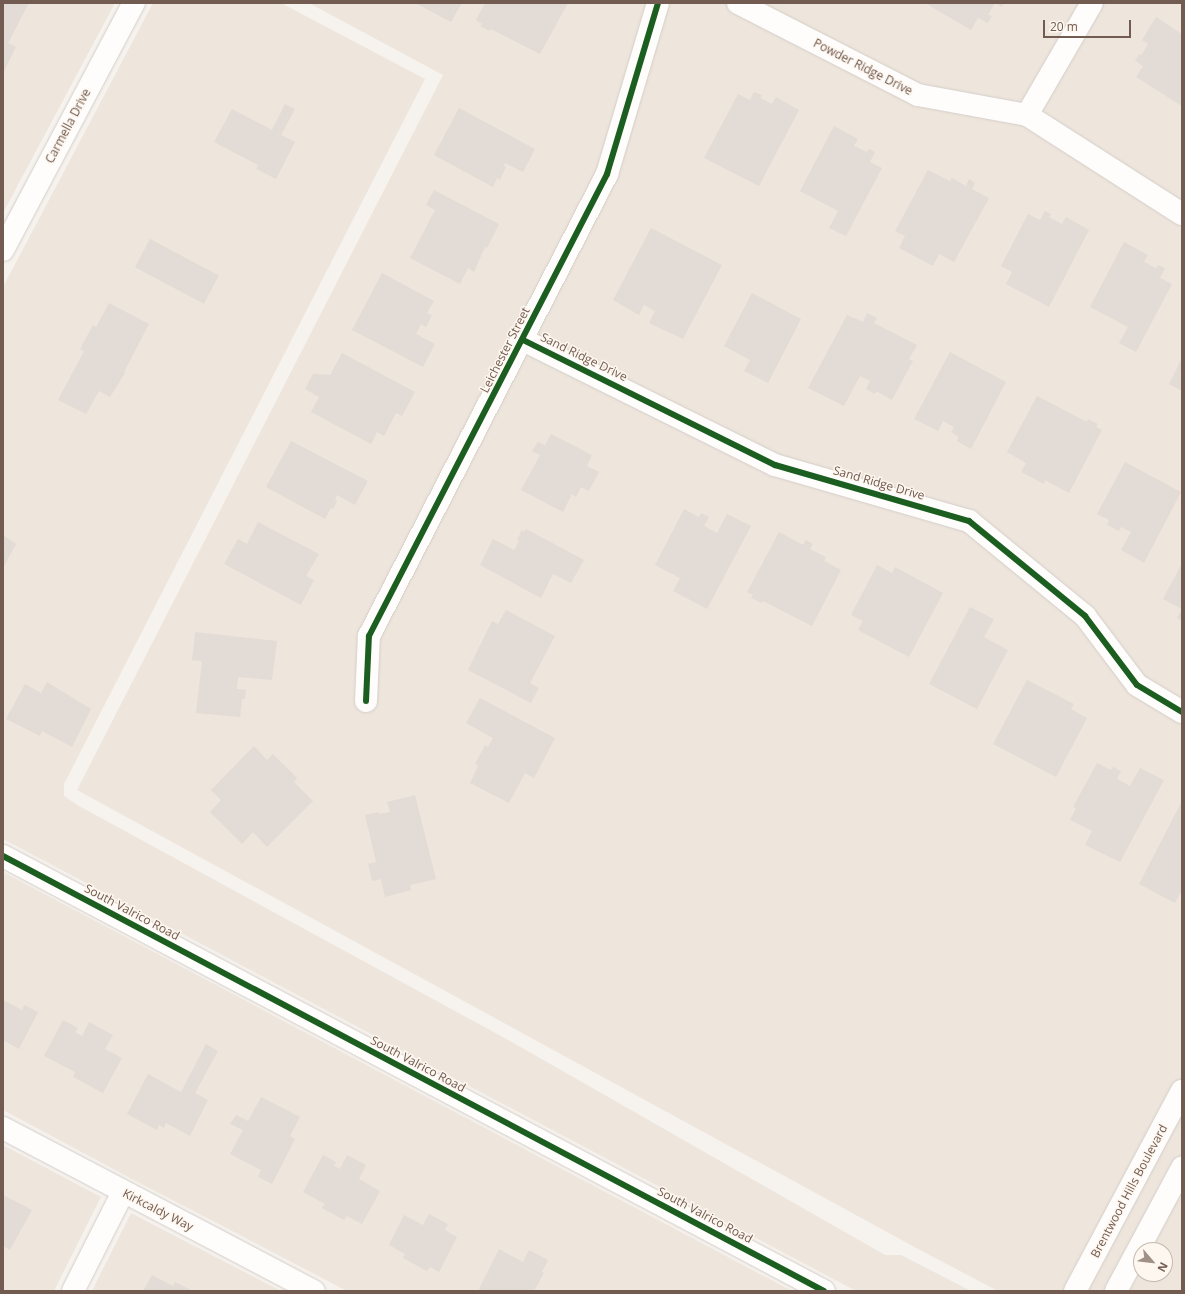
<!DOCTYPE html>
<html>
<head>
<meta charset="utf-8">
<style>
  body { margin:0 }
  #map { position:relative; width:1185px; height:1294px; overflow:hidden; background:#f6f2ee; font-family:"Open Sans",sans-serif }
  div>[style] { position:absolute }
  .residential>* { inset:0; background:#eee5dc }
  .building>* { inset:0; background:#e3dbd5; transform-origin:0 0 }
  .roads { filter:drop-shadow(0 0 1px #d3cec9) drop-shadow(0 0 1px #d3cec9) }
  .street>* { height:22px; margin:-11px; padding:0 11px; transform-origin:11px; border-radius:11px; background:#fefdfc }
  .secondary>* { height:22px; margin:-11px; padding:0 11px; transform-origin:11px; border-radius:11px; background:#fefdfc }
  .cycleway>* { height:6px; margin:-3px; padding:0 3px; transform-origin:3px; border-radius:3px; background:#1b5e20 }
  span { translate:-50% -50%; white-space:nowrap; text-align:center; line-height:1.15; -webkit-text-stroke:3px #fdf7f0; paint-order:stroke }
  .street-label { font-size:12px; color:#725b50 }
  .frame { position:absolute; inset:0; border:4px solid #725b50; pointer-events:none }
  .north { position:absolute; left:1133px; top:1242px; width:40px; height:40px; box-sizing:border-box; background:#fdf7f0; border:1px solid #c5b9b0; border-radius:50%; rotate:118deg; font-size:11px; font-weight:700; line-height:16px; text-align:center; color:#725b50 }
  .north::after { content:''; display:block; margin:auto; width:14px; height:18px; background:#a09087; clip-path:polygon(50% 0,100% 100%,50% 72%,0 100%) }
  .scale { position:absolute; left:1043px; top:20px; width:88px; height:18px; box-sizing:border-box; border:2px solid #725b50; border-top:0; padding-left:5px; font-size:12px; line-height:14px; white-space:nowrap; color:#725b50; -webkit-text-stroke:3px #fdf7f0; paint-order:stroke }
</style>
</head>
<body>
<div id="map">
  <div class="residential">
    <div style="clip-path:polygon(3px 3px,115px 3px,3px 213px)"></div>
    <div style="clip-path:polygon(153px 3px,281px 3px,425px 79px,64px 784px,64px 796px,79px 806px,510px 1041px,885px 1255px,901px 1255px,971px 1291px,856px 1291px,3px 839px,3px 287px)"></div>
    <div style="clip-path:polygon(evenodd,309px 3px,1182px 3px,1182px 1291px,998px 1291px,920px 1250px,77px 790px,443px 75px,309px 3px,1141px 1250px,1165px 1250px,1165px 1274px,1141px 1274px,1141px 1250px)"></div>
    <div style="clip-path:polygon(3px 872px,792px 1291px,347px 1291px,130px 1178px,3px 1110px)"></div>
    <div style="clip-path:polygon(3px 1145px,101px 1197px,54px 1291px,3px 1291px)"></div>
    <div style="clip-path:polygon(131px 1213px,281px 1291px,92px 1291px)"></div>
  </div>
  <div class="building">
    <div style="clip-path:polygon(3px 3px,29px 3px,8px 43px,16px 47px,3px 73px)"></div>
    <div style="clip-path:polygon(415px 3px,462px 3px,451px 22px)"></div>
    <div style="clip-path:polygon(485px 3px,568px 3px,540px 54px,491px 29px,490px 31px,480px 26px,482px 24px,476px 20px)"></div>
    <div style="clip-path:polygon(925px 3px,1004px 3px,1002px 7px,995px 3px,988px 15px,992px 16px,988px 23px,978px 18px,971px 30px)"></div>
    <div style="clip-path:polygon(1156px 17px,1182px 34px,1182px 106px,1136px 77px,1143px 66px,1135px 61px,1139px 54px,1141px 56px,1148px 44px,1142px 40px)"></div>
    <div style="clip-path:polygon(754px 92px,762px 95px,760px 98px,772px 104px,776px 97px,799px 110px,759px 186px,704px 158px,738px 94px,750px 100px)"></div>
    <div style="clip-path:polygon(285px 104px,295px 109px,281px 135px,295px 142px,276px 179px,256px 169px,258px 165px,214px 142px,232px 109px,272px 130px)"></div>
    <div style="clip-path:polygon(459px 108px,535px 149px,523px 172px,505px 163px,504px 165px,506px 167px,500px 180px,497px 178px,493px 187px,434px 155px)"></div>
    <div style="clip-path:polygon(834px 126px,858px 139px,854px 146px,867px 152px,869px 149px,875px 152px,870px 162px,882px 168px,846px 236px,829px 228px,838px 211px,800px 191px)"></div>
    <div style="clip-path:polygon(928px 170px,950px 181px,952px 178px,966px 186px,969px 179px,975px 183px,972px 189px,989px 198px,954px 262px,939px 254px,933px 266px,899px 248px,905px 236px,895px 231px)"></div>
    <div style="clip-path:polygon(434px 190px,499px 224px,487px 248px,485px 247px,474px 272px,468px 268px,460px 284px,410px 258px,435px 210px,426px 205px)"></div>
    <div style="clip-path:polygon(1045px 211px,1051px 214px,1049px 217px,1062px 224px,1066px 217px,1089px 230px,1049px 307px,1006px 284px,1012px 272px,1001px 266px,1028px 214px,1040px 220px)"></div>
    <div style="clip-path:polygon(651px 228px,722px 265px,683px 339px,649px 323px,655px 311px,644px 305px,639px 315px,613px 300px)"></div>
    <div style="left:150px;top:239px;width:78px;height:32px;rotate:28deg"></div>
    <div style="clip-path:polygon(1124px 242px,1148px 255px,1144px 262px,1156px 268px,1158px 265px,1165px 268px,1160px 278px,1172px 284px,1136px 352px,1119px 343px,1128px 327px,1090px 307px)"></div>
    <div style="clip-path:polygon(382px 273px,434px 301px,427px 313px,432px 315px,426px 327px,421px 324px,416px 334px,435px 344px,423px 367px,352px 330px)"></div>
    <div style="clip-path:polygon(752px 293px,801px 319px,768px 383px,744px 371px,750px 360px,724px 346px)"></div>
    <div style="clip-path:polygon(109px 303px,149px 324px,124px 372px,125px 373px,110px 397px,99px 391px,86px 414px,58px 400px,84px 351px,80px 349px,93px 325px,96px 327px)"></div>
    <div style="clip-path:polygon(867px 313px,877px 318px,874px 323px,917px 345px,909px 359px,913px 361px,892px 400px,876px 391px,875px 394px,866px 389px,870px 381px,860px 376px,844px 406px,808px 388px,847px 315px,863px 322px)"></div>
    <div style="clip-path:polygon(950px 352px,1006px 382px,971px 449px,957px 441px,959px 437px,951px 432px,954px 427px,943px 421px,938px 431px,914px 419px)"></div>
    <div style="clip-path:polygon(342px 353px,415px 392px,402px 416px,396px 413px,384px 436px,377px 432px,371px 444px,311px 412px,319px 397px,305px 389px,313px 374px,330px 375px)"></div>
    <div style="clip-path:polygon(1182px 358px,1182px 391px,1169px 384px)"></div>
    <div style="clip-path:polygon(1037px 396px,1087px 422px,1088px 419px,1098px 424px,1096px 427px,1102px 430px,1069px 493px,1045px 480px,1044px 484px,1021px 472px,1026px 463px,1007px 452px)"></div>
    <div style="clip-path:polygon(551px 434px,592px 455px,587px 466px,599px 472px,589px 491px,581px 487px,576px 497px,572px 494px,563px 512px,521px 490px,540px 455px,532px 451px,538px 442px,545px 445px)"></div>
    <div style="clip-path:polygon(291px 441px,368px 481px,355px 505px,337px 495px,335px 500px,337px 501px,333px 509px,331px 508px,325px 519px,266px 487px)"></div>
    <div style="clip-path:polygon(1125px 462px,1181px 492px,1144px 563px,1121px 550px,1131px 532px,1121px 527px,1119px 531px,1107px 525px,1109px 520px,1097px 514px)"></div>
    <div style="clip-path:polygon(684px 509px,699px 517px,701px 513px,709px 517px,704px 526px,717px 533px,727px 514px,751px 526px,707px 609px,673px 591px,680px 578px,655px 565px)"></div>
    <div style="clip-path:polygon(258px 522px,319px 554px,306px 576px,314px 580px,301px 605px,224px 564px,238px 539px,247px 544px)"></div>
    <div style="clip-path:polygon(526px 529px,584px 560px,571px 583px,553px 574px,541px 598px,480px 565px,493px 539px,514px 550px,519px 541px,517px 540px,522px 530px,524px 532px)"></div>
    <div style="clip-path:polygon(779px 532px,803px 545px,806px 540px,813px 544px,810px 549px,826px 557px,824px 561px,841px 570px,812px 626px,763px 601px,762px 603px,751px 598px,753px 595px,747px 592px)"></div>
    <div style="clip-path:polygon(3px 535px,16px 544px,3px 568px)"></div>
    <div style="clip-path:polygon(1182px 563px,1182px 621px,1177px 618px,1182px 609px,1163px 599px)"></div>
    <div style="clip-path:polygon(877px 565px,892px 573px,895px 567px,943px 593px,909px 657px,858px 630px,863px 621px,851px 615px)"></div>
    <div style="clip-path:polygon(970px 607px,994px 619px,984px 637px,1008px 650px,977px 709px,929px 684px)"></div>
    <div style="clip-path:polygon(506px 610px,555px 636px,530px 683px,539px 688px,531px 703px,468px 670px,492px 621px,498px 624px)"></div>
    <div style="clip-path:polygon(195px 632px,277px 641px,272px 680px,238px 677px,237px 689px,246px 690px,245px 699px,242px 699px,240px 717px,196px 713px,202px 661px,192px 660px)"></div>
    <div style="clip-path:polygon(1027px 680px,1074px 704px,1071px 709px,1087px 718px,1056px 777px,993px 744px)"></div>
    <div style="clip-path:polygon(47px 682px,91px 709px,72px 747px,42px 731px,40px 736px,6px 719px,25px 684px,41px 693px)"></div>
    <div style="clip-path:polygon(480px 698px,555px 738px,534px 778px,525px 773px,509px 803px,470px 783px,478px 766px,475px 764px,485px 745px,488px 747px,493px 738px,466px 723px)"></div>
    <div style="clip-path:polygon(254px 746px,267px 760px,273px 754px,297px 778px,294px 782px,313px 801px,267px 847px,253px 832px,242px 844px,210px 812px,221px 800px,211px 790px)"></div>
    <div style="clip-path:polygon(1097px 763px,1111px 770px,1113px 767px,1121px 771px,1117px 779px,1130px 786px,1140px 768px,1164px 780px,1120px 862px,1085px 845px,1092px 831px,1070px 820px,1076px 808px,1073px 807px)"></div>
    <div style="clip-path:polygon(415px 795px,436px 879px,410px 885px,411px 890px,385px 897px,381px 879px,372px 881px,368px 864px,376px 862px,365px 815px,379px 812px,379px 814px,390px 812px,387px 802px)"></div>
    <div style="clip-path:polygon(1182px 801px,1182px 890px,1175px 903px,1139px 884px)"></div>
    <div style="clip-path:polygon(3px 1000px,22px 1010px,24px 1005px,38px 1012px,19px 1049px,3px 1040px)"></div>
    <div style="clip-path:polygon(63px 1020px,78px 1028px,75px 1032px,82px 1036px,89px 1022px,113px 1035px,105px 1049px,122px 1058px,103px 1093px,73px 1077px,75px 1072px,44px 1056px)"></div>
    <div style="clip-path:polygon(206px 1044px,218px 1051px,195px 1093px,208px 1100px,190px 1136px,166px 1123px,164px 1128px,159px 1125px,157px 1130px,127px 1114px,148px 1074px,181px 1092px)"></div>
    <div style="clip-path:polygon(261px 1097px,300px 1117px,290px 1136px,295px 1139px,272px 1184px,258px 1177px,261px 1170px,230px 1154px,243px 1130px,230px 1124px,236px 1115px,248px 1121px)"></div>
    <div style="clip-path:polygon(323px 1155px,336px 1162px,334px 1166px,340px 1169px,347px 1155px,366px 1165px,359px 1179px,380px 1191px,362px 1224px,347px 1216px,344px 1220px,322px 1208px,325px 1204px,303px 1192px)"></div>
    <div style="clip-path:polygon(3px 1195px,32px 1210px,10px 1250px,3px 1246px)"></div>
    <div style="clip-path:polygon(429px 1214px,448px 1224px,445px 1230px,457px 1237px,439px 1272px,430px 1267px,427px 1271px,403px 1258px,405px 1254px,389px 1245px,404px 1215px,423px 1225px)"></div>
    <div style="clip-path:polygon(499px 1249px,523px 1262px,529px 1250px,548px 1260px,542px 1272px,544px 1273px,534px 1291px,483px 1291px,479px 1289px)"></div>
    <div style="clip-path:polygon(152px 1275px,173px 1286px,175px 1282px,193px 1291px,143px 1291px)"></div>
  </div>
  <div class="roads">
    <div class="street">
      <div style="left:738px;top:3px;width:202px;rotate:27.1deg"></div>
      <div style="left:918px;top:95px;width:111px;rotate:10.4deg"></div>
      <div style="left:1027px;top:115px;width:184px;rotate:32.6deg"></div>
      <div style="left:1027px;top:115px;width:129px;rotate:-59.9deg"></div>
      <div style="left:3px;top:250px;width:280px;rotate:-62.1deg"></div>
      <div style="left:523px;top:340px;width:281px;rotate:26.4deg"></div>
      <div style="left:775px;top:465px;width:202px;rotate:16.1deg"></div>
      <div style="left:969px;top:521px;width:150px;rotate:39.3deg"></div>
      <div style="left:1085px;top:616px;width:86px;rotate:53deg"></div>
      <div style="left:1137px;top:685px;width:52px;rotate:31deg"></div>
      <div style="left:366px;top:701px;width:65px;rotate:-87.4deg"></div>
      <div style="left:369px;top:636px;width:520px;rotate:-62.74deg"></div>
      <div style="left:607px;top:174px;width:178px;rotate:-73.4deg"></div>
      <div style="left:3px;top:1128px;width:351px;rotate:27.7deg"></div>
      <div style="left:73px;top:1291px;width:111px;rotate:-63.2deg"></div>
    </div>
    <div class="secondary">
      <div style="left:3px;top:856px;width:929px;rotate:27.92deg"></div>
      <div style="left:1075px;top:1291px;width:227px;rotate:-61.9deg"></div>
      <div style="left:1116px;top:1291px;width:140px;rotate:-61.8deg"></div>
    </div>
  </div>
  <div class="cycleway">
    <div style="left:523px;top:340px;width:281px;rotate:26.4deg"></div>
    <div style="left:775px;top:465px;width:202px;rotate:16.1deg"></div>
    <div style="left:969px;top:521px;width:150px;rotate:39.3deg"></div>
    <div style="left:1085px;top:616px;width:86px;rotate:53deg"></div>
    <div style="left:1137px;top:685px;width:52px;rotate:31deg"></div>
    <div style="left:366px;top:701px;width:65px;rotate:-87.4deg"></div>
    <div style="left:369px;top:636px;width:520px;rotate:-62.74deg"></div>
    <div style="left:607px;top:174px;width:178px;rotate:-73.4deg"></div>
    <div style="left:3px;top:856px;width:929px;rotate:27.92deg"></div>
  </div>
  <div class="street-label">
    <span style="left:863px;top:67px;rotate:27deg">Powder Ridge Drive</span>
    <span style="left:68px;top:126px;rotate:-62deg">Carmella Drive</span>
    <span style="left:505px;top:350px;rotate:-63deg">Leichester Street</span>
    <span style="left:584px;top:357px;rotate:26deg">Sand Ridge Drive</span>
    <span style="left:879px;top:483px;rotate:16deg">Sand Ridge Drive</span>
    <span style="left:132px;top:912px;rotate:28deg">South Valrico Road</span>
    <span style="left:418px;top:1064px;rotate:28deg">South Valrico Road</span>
    <span style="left:1129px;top:1191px;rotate:-62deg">Brentwood Hills Boulevard</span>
    <span style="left:158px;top:1210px;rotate:27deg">Kirkcaldy Way</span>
    <span style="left:705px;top:1215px;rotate:28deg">South Valrico Road</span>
  </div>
  <div class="frame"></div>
  <div class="north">N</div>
  <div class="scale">20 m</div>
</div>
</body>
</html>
